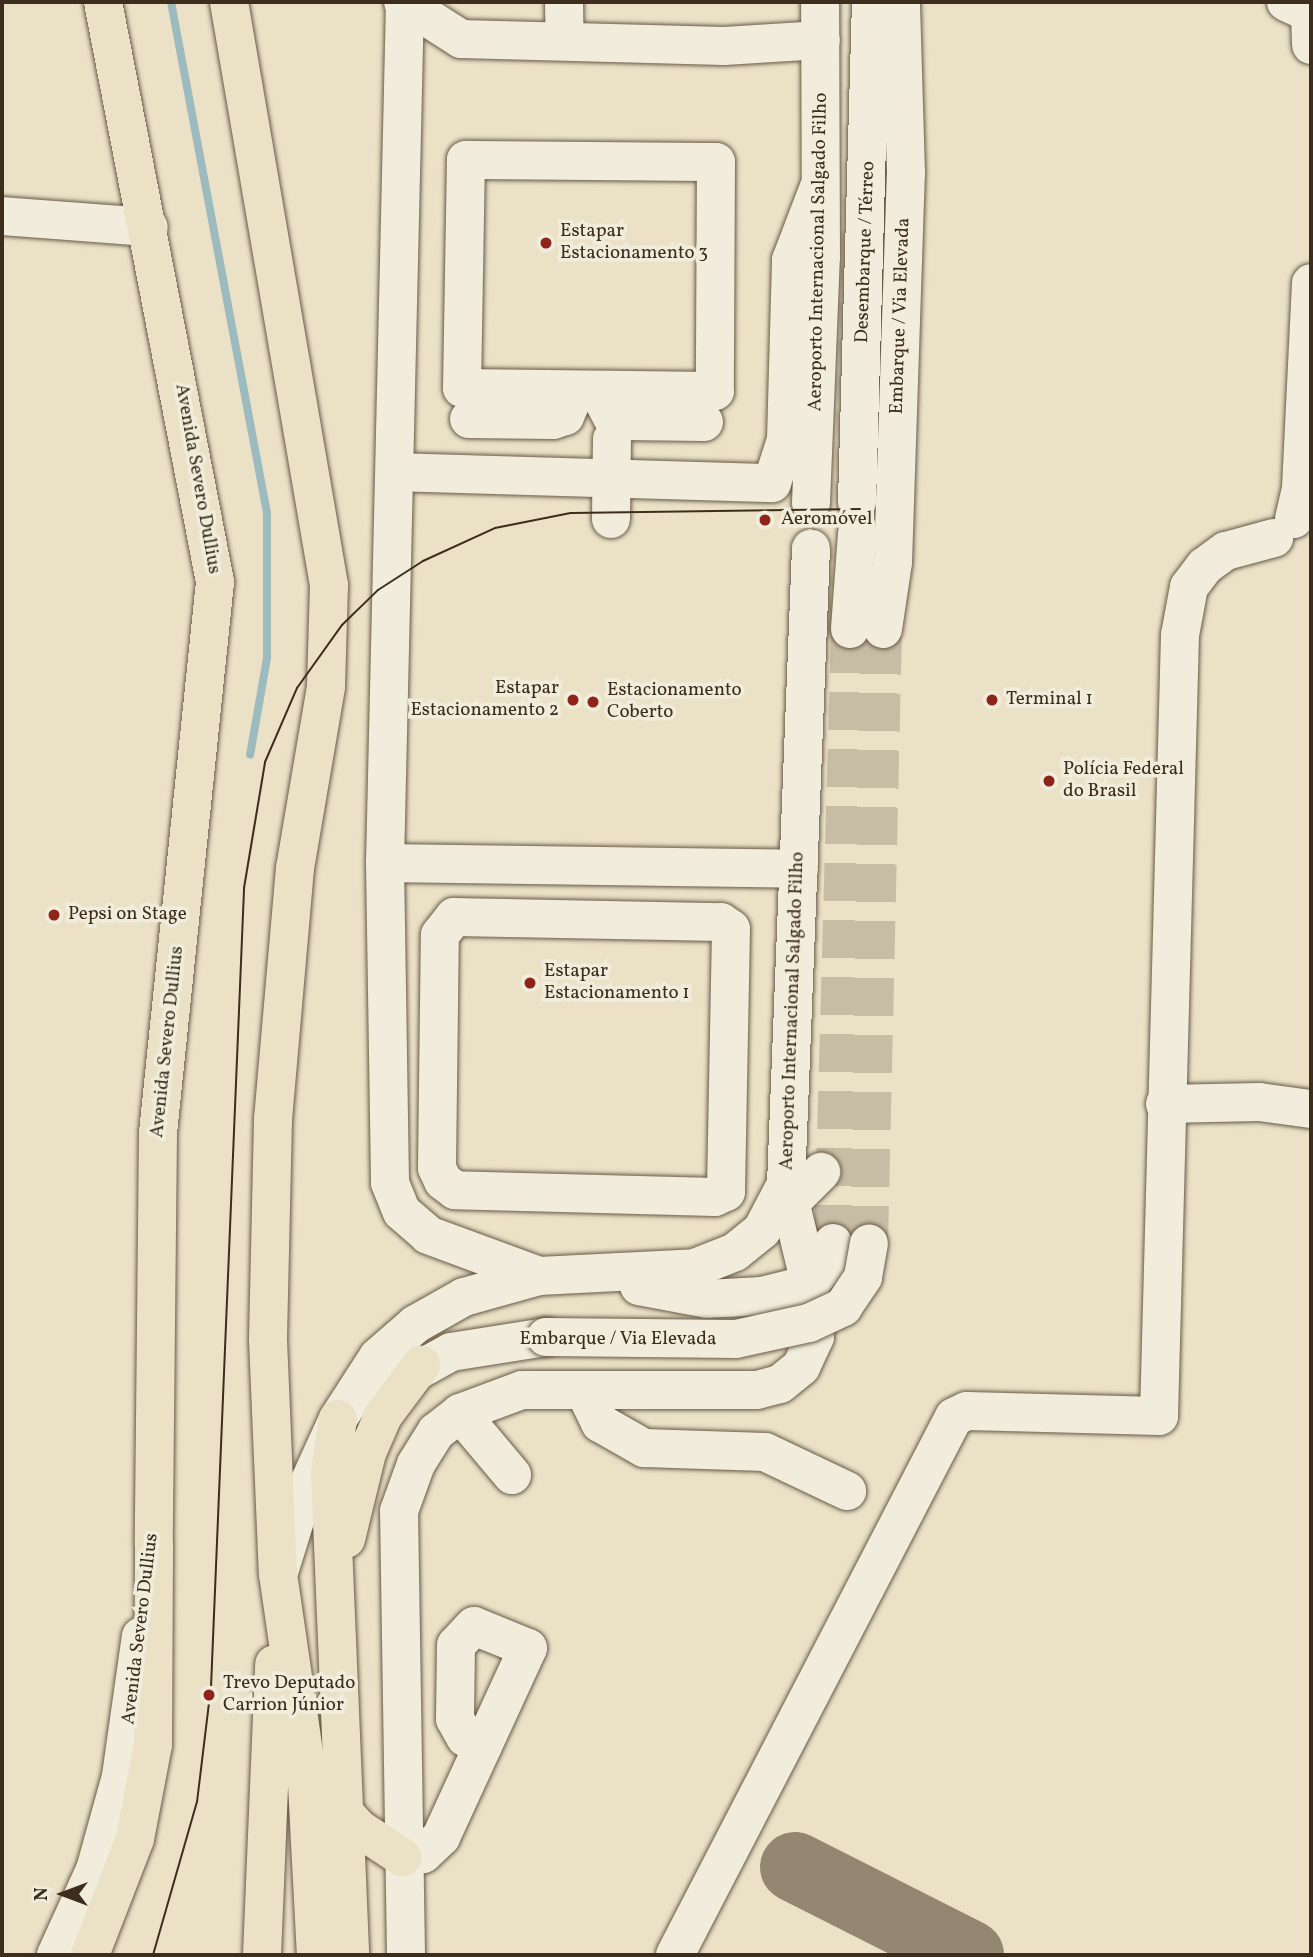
<!DOCTYPE html>
<html>
<head>
<meta charset="utf-8">
<style>
  body { margin:0 }
  #map { position:relative; width:1313px; height:1957px; overflow:hidden; background:#eae1c7; font-family:Vollkorn,serif }
  div>[style] { position:absolute }
  .stream>* { height:8px; margin:-4px; padding:0 4px; transform-origin:4px; border-radius:4px; background:#9bbbbf }
  .taxiway>* { height:70px; margin:-35px; padding:0 35px; transform-origin:35px; border-radius:35px; background:#938772 }
  .minor-tunnel>* { height:38px; margin-top:-19px; transform-origin:0; background:repeating-linear-gradient(90deg,#c7bda5 0 38px,transparent 0 57px) }
  .roads { filter:drop-shadow(0 0 2px #685a47) drop-shadow(0 0 2px #685a47) }
  .minor>* { height:38px; margin:-19px; padding:0 19px; transform-origin:19px; border-radius:19px; background:#f1ecdb }
  .major>* { height:38px; margin:-19px; padding:0 19px; transform-origin:19px; border-radius:19px; background:#eae1c7 }
  .highway>* { height:38px; margin:-19px; padding:0 19px; transform-origin:19px; border-radius:19px; background:#eae1c7 }
  .tram>* { height:2px; margin:-1px; padding:0 1px; transform-origin:1px; border-radius:1px; background:#3c2d1c }
  .bridges { filter:drop-shadow(0 0 2px #685a47) drop-shadow(0 0 2px #685a47) }
  .minor-bridge>* { height:38px; margin:-19px; padding:0 19px; transform-origin:19px; border-radius:19px; background:#f1ecdb }
  .dots>* { width:19px; height:19px; translate:-50% -50%; box-sizing:border-box; border:4px solid #f1ecdb; border-radius:50% }
  span { translate:-50% -50%; white-space:nowrap; text-align:center; line-height:1.15; -webkit-text-stroke:7px #f1ecdb; paint-order:stroke }
  .poi-label { font-size:19px; color:#3c2d1c }
  .left { translate:0 -50%; text-align:left }
  .right { translate:-100% -50%; text-align:right }
  .street-label { font-size:19px; color:#3c2d1c }
  .frame { position:absolute; inset:0; border:4px solid #3c2d1c; pointer-events:none }
  .north { position:absolute; left:28px; top:1859px; width:70px; height:70px; -webkit-text-stroke:5px #f1ecdb; paint-order:stroke; rotate:270deg; font-size:19px; font-weight:700; line-height:28px; text-align:center; color:#3c2d1c }
  .north::after { content:''; display:block; margin:auto; width:24px; height:32px; background:#3c2d1c; clip-path:polygon(50% 0,100% 100%,50% 72%,0 100%) }
</style>
</head>
<body>
<div id="map">
  <div class="stream">
    <div style="left:171px;top:2px;width:520px;rotate:79.36deg"></div>
    <div style="left:267px;top:513px;width:145px;rotate:90deg"></div>
    <div style="left:267px;top:658px;width:98px;rotate:99.9deg"></div>
  </div>
  <div class="taxiway">
    <div style="left:795px;top:1867px;width:195px;rotate:26.8deg"></div>
  </div>
  <div class="minor-tunnel">
    <div style="left:833px;top:1243px;width:614px;rotate:-88.41deg"></div>
    <div style="left:869px;top:1244px;width:615px;rotate:-88.7deg"></div>
  </div>
  <div class="roads">
    <div class="minor">
      <div style="left:403px;top:2px;width:69px;rotate:32.5deg"></div>
      <div style="left:461px;top:39px;width:263px;rotate:1.5deg"></div>
      <div style="left:724px;top:46px;width:97px;rotate:-3.5deg"></div>
      <div style="left:405px;top:2px;width:861px;rotate:91.33deg"></div>
      <div style="left:385px;top:863px;width:320px;rotate:89.1deg"></div>
      <div style="left:390px;top:1183px;width:31px;rotate:68deg"></div>
      <div style="left:402px;top:1212px;width:35px;rotate:41deg"></div>
      <div style="left:428px;top:1235px;width:118px;rotate:20.3deg"></div>
      <div style="left:564px;top:2px;width:39px;rotate:89deg"></div>
      <div style="left:1286px;top:2px;width:26px;rotate:25deg"></div>
      <div style="left:1310px;top:13px;width:32px;rotate:88deg"></div>
      <div style="left:466px;top:160px;width:250px;rotate:0.5deg"></div>
      <div style="left:716px;top:162px;width:229px;rotate:90.3deg"></div>
      <div style="left:715px;top:391px;width:253px;rotate:-179.3deg"></div>
      <div style="left:462px;top:388px;width:228px;rotate:-89deg"></div>
      <div style="left:2px;top:216px;width:147px;rotate:4.3deg"></div>
      <div style="left:598px;top:391px;width:30px;rotate:62deg"></div>
      <div style="left:612px;top:417px;width:11px;rotate:22deg"></div>
      <div style="left:622px;top:421px;width:82px;rotate:0.7deg"></div>
      <div style="left:469px;top:419px;width:84px;rotate:0.7deg"></div>
      <div style="left:553px;top:420px;width:13px;rotate:-18deg"></div>
      <div style="left:565px;top:416px;width:27px;rotate:-66deg"></div>
      <div style="left:395px;top:472px;width:377px;rotate:1.7deg"></div>
      <div style="left:772px;top:483px;width:45px;rotate:-72deg"></div>
      <div style="left:786px;top:440px;width:180px;rotate:-88.4deg"></div>
      <div style="left:791px;top:260px;width:78px;rotate:-69deg"></div>
      <div style="left:857px;top:502px;width:500px;rotate:-88.4deg"></div>
      <div style="left:811px;top:503px;width:246px;rotate:-87.7deg"></div>
      <div style="left:821px;top:257px;width:255px;rotate:-90.2deg"></div>
      <div style="left:611px;top:519px;width:80px;rotate:-89.3deg"></div>
      <div style="left:1294px;top:519px;width:32px;rotate:-77deg"></div>
      <div style="left:1301px;top:488px;width:205px;rotate:-87.2deg"></div>
      <div style="left:850px;top:629px;width:96px;rotate:-85.8deg"></div>
      <div style="left:883px;top:629px;width:68px;rotate:-81.5deg"></div>
      <div style="left:893px;top:562px;width:389px;rotate:-88.1deg"></div>
      <div style="left:906px;top:173px;width:171px;rotate:-91.7deg"></div>
      <div style="left:385px;top:863px;width:414px;rotate:0.8deg"></div>
      <div style="left:454px;top:917px;width:267px;rotate:1.1deg"></div>
      <div style="left:721px;top:922px;width:12px;rotate:35deg"></div>
      <div style="left:731px;top:929px;width:263px;rotate:91.1deg"></div>
      <div style="left:726px;top:1192px;width:12px;rotate:156deg"></div>
      <div style="left:715px;top:1197px;width:260px;rotate:-178.5deg"></div>
      <div style="left:455px;top:1190px;width:15px;rotate:-143deg"></div>
      <div style="left:443px;top:1181px;width:14px;rotate:-115deg"></div>
      <div style="left:437px;top:1168px;width:233px;rotate:-89.3deg"></div>
      <div style="left:440px;top:935px;width:23px;rotate:-52deg"></div>
      <div style="left:1165px;top:1104px;width:94px;rotate:-1.2deg"></div>
      <div style="left:1259px;top:1102px;width:52px;rotate:7.7deg"></div>
      <div style="left:776px;top:1217px;width:64px;rotate:-45deg"></div>
      <div style="left:639px;top:1286px;width:69px;rotate:10.8deg"></div>
      <div style="left:707px;top:1299px;width:55px;rotate:-3.1deg"></div>
      <div style="left:762px;top:1296px;width:49px;rotate:-14deg"></div>
      <div style="left:810px;top:1284px;width:32px;rotate:-49deg"></div>
      <div style="left:831px;top:1260px;width:17px;rotate:-83deg"></div>
      <div style="left:393px;top:1384px;width:66px;rotate:-28.9deg"></div>
      <div style="left:451px;top:1352px;width:96px;rotate:-9deg"></div>
      <div style="left:584px;top:1390px;width:37px;rotate:64deg"></div>
      <div style="left:600px;top:1423px;width:51px;rotate:29.6deg"></div>
      <div style="left:644px;top:1448px;width:121px;rotate:1.9deg"></div>
      <div style="left:765px;top:1452px;width:91px;rotate:25.4deg"></div>
      <div style="left:460px;top:1413px;width:81px;rotate:50deg"></div>
      <div style="left:280px;top:1569px;width:74px;rotate:-72.8deg"></div>
      <div style="left:302px;top:1498px;width:87px;rotate:-65.5deg"></div>
      <div style="left:338px;top:1419px;width:74px;rotate:-57.2deg"></div>
      <div style="left:378px;top:1357px;width:50px;rotate:-41deg"></div>
      <div style="left:416px;top:1324px;width:55px;rotate:-29.4deg"></div>
      <div style="left:464px;top:1297px;width:78px;rotate:-15.6deg"></div>
      <div style="left:539px;top:1276px;width:156px;rotate:-2.9deg"></div>
      <div style="left:695px;top:1268px;width:43px;rotate:-21.8deg"></div>
      <div style="left:735px;top:1252px;width:35px;rotate:-39deg"></div>
      <div style="left:762px;top:1230px;width:52px;rotate:-62.4deg"></div>
      <div style="left:786px;top:1184px;width:636px;rotate:-87.75deg"></div>
      <div style="left:402px;top:1857px;width:21px;rotate:-8deg"></div>
      <div style="left:423px;top:1854px;width:25px;rotate:-43deg"></div>
      <div style="left:441px;top:1837px;width:208px;rotate:-65.3deg"></div>
      <div style="left:528px;top:1648px;width:58px;rotate:-157.8deg"></div>
      <div style="left:474px;top:1626px;width:26px;rotate:133deg"></div>
      <div style="left:456px;top:1645px;width:74px;rotate:90.8deg"></div>
      <div style="left:455px;top:1719px;width:21px;rotate:61deg"></div>
      <div style="left:465px;top:1737px;width:20px;rotate:27deg"></div>
      <div style="left:56px;top:1955px;width:94px;rotate:-65.4deg"></div>
      <div style="left:95px;top:1870px;width:98px;rotate:-74.5deg"></div>
      <div style="left:121px;top:1776px;width:141px;rotate:-81.9deg"></div>
      <div style="left:406px;top:1955px;width:444px;rotate:-90.9deg"></div>
      <div style="left:399px;top:1511px;width:50px;rotate:-70.1deg"></div>
      <div style="left:416px;top:1464px;width:38px;rotate:-58deg"></div>
      <div style="left:436px;top:1432px;width:31px;rotate:-38deg"></div>
      <div style="left:460px;top:1413px;width:66px;rotate:-20.4deg"></div>
      <div style="left:522px;top:1390px;width:235px"></div>
      <div style="left:757px;top:1390px;width:24px;rotate:-15deg"></div>
      <div style="left:780px;top:1384px;width:27px;rotate:-39deg"></div>
      <div style="left:801px;top:1367px;width:33px;rotate:-65deg"></div>
      <div style="left:815px;top:1337px;width:53px;rotate:-95.4deg"></div>
      <div style="left:810px;top:1284px;width:103px;rotate:-103.5deg"></div>
      <div style="left:675px;top:1955px;width:606px;rotate:-62.59deg"></div>
      <div style="left:954px;top:1417px;width:14px;rotate:-25deg"></div>
      <div style="left:967px;top:1411px;width:192px;rotate:1.5deg"></div>
      <div style="left:1159px;top:1416px;width:781px;rotate:-88.46deg"></div>
      <div style="left:1180px;top:635px;width:49px;rotate:-79.4deg"></div>
      <div style="left:1189px;top:587px;width:26px;rotate:-53deg"></div>
      <div style="left:1205px;top:566px;width:26px;rotate:-36deg"></div>
      <div style="left:1226px;top:551px;width:50px;rotate:-15.2deg"></div>
    </div>
    <div class="major">
      <div style="left:103px;top:2px;width:591px;rotate:79.07deg"></div>
      <div style="left:215px;top:582px;width:554px;rotate:95.91deg"></div>
      <div style="left:158px;top:1133px;width:411px;rotate:90.6deg"></div>
      <div style="left:229px;top:2px;width:592px;rotate:80.27deg"></div>
      <div style="left:329px;top:585px;width:102px;rotate:91.7deg"></div>
      <div style="left:326px;top:687px;width:184px;rotate:99.7deg"></div>
      <div style="left:295px;top:868px;width:252px;rotate:95deg"></div>
      <div style="left:273px;top:1119px;width:220px;rotate:91.3deg"></div>
      <div style="left:268px;top:1339px;width:235px;rotate:87.6deg"></div>
    </div>
    <div class="highway">
      <div style="left:338px;top:1419px;width:55px;rotate:98.4deg"></div>
      <div style="left:330px;top:1473px;width:482px;rotate:87.6deg"></div>
      <div style="left:346px;top:1539px;width:89px;rotate:-76.3deg"></div>
      <div style="left:367px;top:1453px;width:40px;rotate:-66.6deg"></div>
      <div style="left:383px;top:1416px;width:64px;rotate:-53.3deg"></div>
      <div style="left:278px;top:1574px;width:194px;rotate:81.7deg"></div>
      <div style="left:306px;top:1766px;width:189px;rotate:87deg"></div>
      <div style="left:341px;top:1809px;width:25px;rotate:48deg"></div>
      <div style="left:358px;top:1828px;width:53px;rotate:33.4deg"></div>
      <div style="left:90px;top:1955px;width:124px;rotate:-68.8deg"></div>
      <div style="left:135px;top:1839px;width:96px;rotate:-79.2deg"></div>
      <div style="left:153px;top:1745px;width:201px;rotate:-89.7deg"></div>
      <div style="left:262px;top:1955px;width:291px;rotate:-87.6deg"></div>
    </div>
  </div>
  <div class="tram">
    <div style="left:153px;top:1955px;width:159px;rotate:-74deg"></div>
    <div style="left:197px;top:1802px;width:116px;rotate:-83.1deg"></div>
    <div style="left:211px;top:1687px;width:800px;rotate:-87.63deg"></div>
    <div style="left:244px;top:888px;width:128px;rotate:-80.5deg"></div>
    <div style="left:265px;top:762px;width:81px;rotate:-66.6deg"></div>
    <div style="left:297px;top:688px;width:77px;rotate:-54.5deg"></div>
    <div style="left:342px;top:625px;width:50px;rotate:-44.2deg"></div>
    <div style="left:378px;top:590px;width:54px;rotate:-32.8deg"></div>
    <div style="left:423px;top:561px;width:79px;rotate:-24.6deg"></div>
    <div style="left:495px;top:528px;width:77px;rotate:-11.2deg"></div>
    <div style="left:571px;top:513px;width:289px;rotate:-0.8deg"></div>
  </div>
  <div class="bridges">
    <div class="minor-bridge">
      <div style="left:546px;top:1337px;width:190px;rotate:0.6deg"></div>
      <div style="left:736px;top:1339px;width:75px;rotate:-12.4deg"></div>
      <div style="left:809px;top:1323px;width:38px;rotate:-25deg"></div>
      <div style="left:843px;top:1307px;width:36px;rotate:-56deg"></div>
      <div style="left:863px;top:1277px;width:34px;rotate:-80deg"></div>
    </div>
  </div>
  <div class="dots">
    <div style="left:546px;top:243px;background:#8f2418"></div>
    <div style="left:765px;top:520px;background:#8f2418"></div>
    <div style="left:573px;top:700px;background:#8f2418"></div>
    <div style="left:992px;top:700px;background:#8f2418"></div>
    <div style="left:593px;top:702px;background:#8f2418"></div>
    <div style="left:1049px;top:781px;background:#8f2418"></div>
    <div style="left:54px;top:915px;background:#8f2418"></div>
    <div style="left:530px;top:983px;background:#8f2418"></div>
    <div style="left:209px;top:1695px;background:#8f2418"></div>
  </div>
  <div class="poi-label">
    <span class="left" style="left:560px;top:243px">Estapar<br>Estacionamento 3</span>
    <span class="left" style="left:781px;top:520px">Aeromóvel</span>
    <span class="right" style="left:559px;top:700px">Estapar<br>Estacionamento 2</span>
    <span class="left" style="left:607px;top:702px">Estacionamento<br>Coberto</span>
    <span class="left" style="left:1006px;top:700px">Terminal 1</span>
    <span class="left" style="left:1063px;top:781px">Polícia Federal<br>do Brasil</span>
    <span class="left" style="left:68px;top:915px">Pepsi on Stage</span>
    <span class="left" style="left:544px;top:983px">Estapar<br>Estacionamento 1</span>
    <span class="left" style="left:223px;top:1695px">Trevo Deputado<br>Carrion Júnior</span>
  </div>
  <div class="street-label">
    <span style="left:819px;top:252px;rotate:-89deg">Aeroporto Internacional Salgado Filho</span>
    <span style="left:866px;top:252px;rotate:-88deg">Desembarque / Térreo</span>
    <span style="left:901px;top:316px;rotate:-88deg">Embarque / Via Elevada</span>
    <span style="left:197px;top:479px;rotate:80deg">Avenida Severo Dullius</span>
    <span style="left:793px;top:1011px;rotate:-88deg">Aeroporto Internacional Salgado Filho</span>
    <span style="left:168px;top:1042px;rotate:-84deg">Avenida Severo Dullius</span>
    <span style="left:618px;top:1340px">Embarque / Via Elevada</span>
    <span style="left:141px;top:1629px;rotate:-83deg">Avenida Severo Dullius</span>
  </div>
  <div class="frame"></div>
  <div class="north">N</div>
</div>
</body>
</html>
